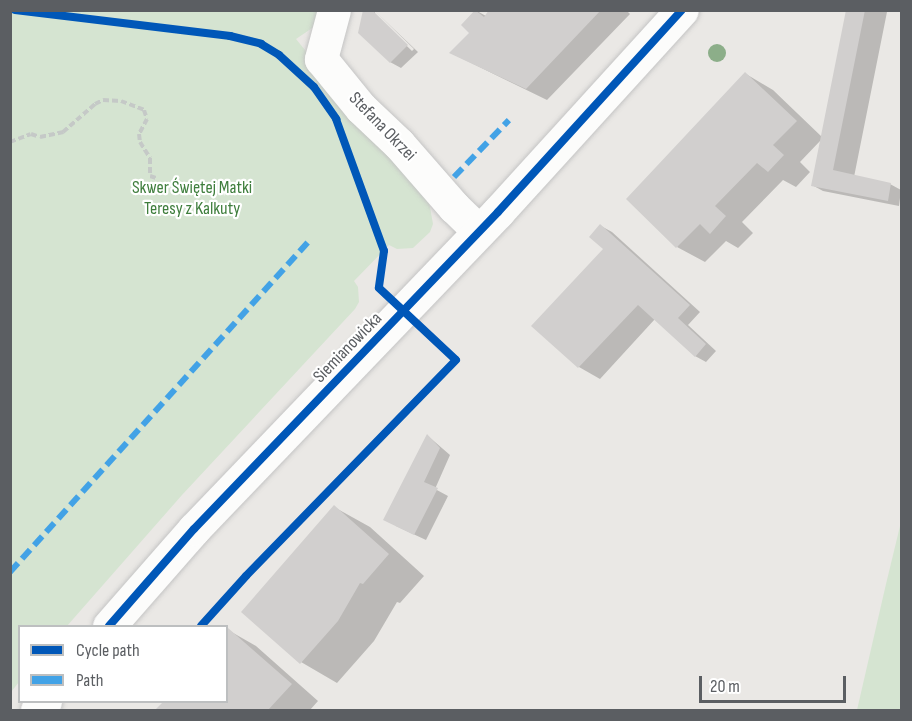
<!DOCTYPE html>
<html>
<head>
<meta charset="utf-8">
<style>
  body { margin:0 }
  #map { position:relative; width:912px; height:721px; overflow:hidden; background:#eae8e5; font-family:"Sofia Sans Condensed",sans-serif }
  div>[style] { position:absolute }
  .green>* { inset:0; background:#d5e4d1 }
  .shadow>* { inset:0; background:#0003 }
  .building>* { inset:0; background:#d1cfce }
  .path>* { height:4px; margin-top:-2px; transform-origin:0; background:repeating-linear-gradient(90deg,#c5c9c7 0 6px,transparent 0 9px) }
  .roads { filter:drop-shadow(0 0 2px #c4c4c4) drop-shadow(0 0 2px #c4c4c4) }
  .minor>* { height:33px; margin:-16.5px; padding:0 16.5px; transform-origin:16.5px; border-radius:16.5px; background:#fcfcfb }
  .quiet>* { height:6px; margin-top:-3px; transform-origin:0; background:repeating-linear-gradient(90deg,#42a2e6 0 12px,transparent 0 18px) }
  .cycleway>* { height:8px; margin:-4px; padding:0 4px; transform-origin:4px; border-radius:4px; background:#0057b8 }
  .trees>* { width:18px; height:18px; margin:-9px; border-radius:50%; background:#8cae89 }
  span { translate:-50% -50%; white-space:nowrap; text-align:center; line-height:1.15; -webkit-text-stroke:4.5px #fff; paint-order:stroke }
  .street-label { font-size:18px; color:#5b5e62 }
  .park-label { font-size:18px; color:#3f7e3d }
  .frame { position:absolute; inset:0; border:12px solid #5b5e62; pointer-events:none }
  .legend { position:absolute; left:18px; top:625px; width:210px; height:78px; box-sizing:border-box; background:#fff; border:2px solid #bdbfc0; margin:0; padding:8px 10px; list-style:none; font-size:18px; color:#5b5e62 }
  .legend li { display:flex; align-items:center; gap:12px; height:30px }
  .legend b { width:30px; border:2px solid #bdbfc0 }
  .scale { position:absolute; left:699px; top:676px; width:147px; height:27px; box-sizing:border-box; border:3px solid #5b5e62; border-top:0; padding-left:8px; font-size:18px; line-height:21px; white-space:nowrap; color:#5b5e62; -webkit-text-stroke:4px #fff; paint-order:stroke }
</style>
</head>
<body>
<div id="map">
  <div class="green">
    <div style="clip-path:polygon(11px 11px,324px 11px,321px 22px,296px 39px,429px 202px,433px 224px,430px 232px,413px 248px,397px 249px,389px 245px,354px 281px,358px 287px,359px 302px,355px 309px,182px 495px,67px 626px,20px 626px,19px 682px,11px 692px)"></div>
    <div style="clip-path:polygon(901px 522px,901px 710px,857px 710px,886px 584px)"></div>
  </div>
  <div class="shadow">
    <div style="clip-path:polygon(365px 10px,375px 11px,375px 15px,412px 51px,414px 49px,375px 11px,418px 52px,401px 68px,390px 62px)"></div>
    <div style="clip-path:polygon(491px 10px,626px 10px,630px 14px,547px 100px,451px 53px,471px 32px,463px 25px,477px 11px,486px 16px)"></div>
    <div style="clip-path:polygon(848px 10px,887px 12px,854px 177px,890px 184px,901px 190px,899px 206px,823px 191px,812px 185px,821px 140px,800px 162px,810px 172px,796px 187px,783px 180px,742px 222px,753px 233px,738px 248px,726px 241px,705px 262px,677px 247px,746px 74px,773px 90px,822px 137px)"></div>
    <div style="clip-path:polygon(601px 226px,612px 232px,700px 312px,688px 325px,716px 351px,706px 362px,695px 356px,655px 319px,600px 379px,579px 367px,534px 326px,605px 249px)"></div>
    <div style="clip-path:polygon(428px 436px,450px 455px,435px 489px,448px 496px,426px 540px,396px 526px)"></div>
    <div style="clip-path:polygon(334px 507px,370px 527px,424px 576px,400px 603px,397px 602px,374px 641px,337px 683px,301px 662px)"></div>
    <div style="clip-path:polygon(228px 630px,256px 646px,318px 701px,310px 710px,157px 710px,165px 702px,226px 702px)"></div>
  </div>
  <div class="building">
    <div style="clip-path:polygon(363px 10px,372px 10px,408px 45px,390px 63px,358px 33px)"></div>
    <div style="clip-path:polygon(475px 10px,484px 17px,489px 10px,601px 10px,526px 89px,449px 53px,469px 33px,461px 25px)"></div>
    <div style="clip-path:polygon(846px 10px,865px 10px,833px 170px,891px 183px,888px 201px,811px 186px)"></div>
    <div style="clip-path:polygon(745px 72px,797px 121px,773px 145px,784px 155px,768px 172px,757px 163px,715px 206px,726px 216px,710px 234px,700px 224px,676px 248px,626px 199px)"></div>
    <div style="clip-path:polygon(600px 224px,690px 305px,678px 318px,706px 344px,695px 357px,638px 305px,578px 368px,531px 326px,603px 249px,589px 237px)"></div>
    <div style="clip-path:polygon(427px 434px,440px 448px,424px 482px,438px 488px,414px 535px,383px 520px)"></div>
    <div style="clip-path:polygon(334px 505px,389px 554px,363px 584px,360px 583px,338px 621px,300px 664px,241px 612px)"></div>
    <div style="clip-path:polygon(228px 628px,292px 684px,268px 710px,155px 710px,163px 702px,226px 702px)"></div>
  </div>
  <div class="path">
    <div style="left:10px;top:142px;width:22px;rotate:-21deg"></div>
    <div style="left:31px;top:134px;width:9px;rotate:18deg"></div>
    <div style="left:40px;top:137px;width:24px;rotate:-12deg"></div>
    <div style="left:63px;top:132px;width:43px;rotate:-41.2deg"></div>
    <div style="left:95px;top:104px;width:9px;rotate:-27deg"></div>
    <div style="left:103px;top:100px;width:18px;rotate:3deg"></div>
    <div style="left:121px;top:101px;width:25px;rotate:21deg"></div>
    <div style="left:144px;top:110px;width:9px;rotate:72deg"></div>
    <div style="left:147px;top:119px;width:17px;rotate:118deg"></div>
    <div style="left:139px;top:134px;width:8px;rotate:83deg"></div>
    <div style="left:140px;top:142px;width:19px;rotate:58deg"></div>
    <div style="left:150px;top:158px;width:18px;rotate:90deg"></div>
    <div style="left:150px;top:176px;width:6px;rotate:18deg"></div>
  </div>
  <div class="roads">
    <div class="minor">
      <div style="left:334px;top:10px;width:51px;rotate:104.9deg"></div>
      <div style="left:321px;top:59px;width:63px;rotate:50.8deg"></div>
      <div style="left:361px;top:108px;width:52px;rotate:43.5deg"></div>
      <div style="left:399px;top:144px;width:84px;rotate:48.9deg"></div>
      <div style="left:454px;top:207px;width:35px;rotate:44deg"></div>
      <div style="left:109px;top:626px;width:129px;rotate:-48.8deg"></div>
      <div style="left:194px;top:529px;width:439px;rotate:-46.2deg"></div>
      <div style="left:498px;top:212px;width:273px;rotate:-47.7deg"></div>
      <div style="left:37px;top:710px;width:11px;rotate:-45deg"></div>
    </div>
  </div>
  <div class="quiet">
    <div style="left:454px;top:177px;width:79px;rotate:-46deg"></div>
    <div style="left:10px;top:572px;width:445px;rotate:-47.9deg"></div>
  </div>
  <div class="cycleway">
    <div style="left:15px;top:10px;width:217px;rotate:6.9deg"></div>
    <div style="left:230px;top:36px;width:32px;rotate:14deg"></div>
    <div style="left:261px;top:44px;width:21px;rotate:31deg"></div>
    <div style="left:279px;top:55px;width:47px;rotate:42.4deg"></div>
    <div style="left:314px;top:87px;width:39px;rotate:55deg"></div>
    <div style="left:336px;top:119px;width:140px;rotate:70deg"></div>
    <div style="left:384px;top:251px;width:37px;rotate:98deg"></div>
    <div style="left:379px;top:288px;width:105px;rotate:43.1deg"></div>
    <div style="left:456px;top:360px;width:301px;rotate:134.2deg"></div>
    <div style="left:246px;top:576px;width:67px;rotate:132deg"></div>
    <div style="left:109px;top:626px;width:129px;rotate:-48.8deg"></div>
    <div style="left:194px;top:529px;width:439px;rotate:-46.2deg"></div>
    <div style="left:498px;top:212px;width:273px;rotate:-47.7deg"></div>
  </div>
  <div class="trees">
    <div style="left:717px;top:53px"></div>
  </div>
  <div class="street-label">
    <span style="left:382px;top:127px;rotate:46deg">Stefana Okrzei</span>
    <span style="left:348px;top:348px;rotate:-46deg">Siemianowicka</span>
  </div>
  <div class="park-label">
    <span style="left:192px;top:199px">Skwer Świętej Matki<br>Teresy z Kalkuty</span>
  </div>
  <div class="frame"></div>
  <ul class="legend">
  <li><b style="height:8px;background:#0057b8"></b>Cycle path</li>
  <li><b style="height:8px;background:#42a2e6"></b>Path</li>
  </ul>
  <div class="scale">20 m</div>
</div>
</body>
</html>
